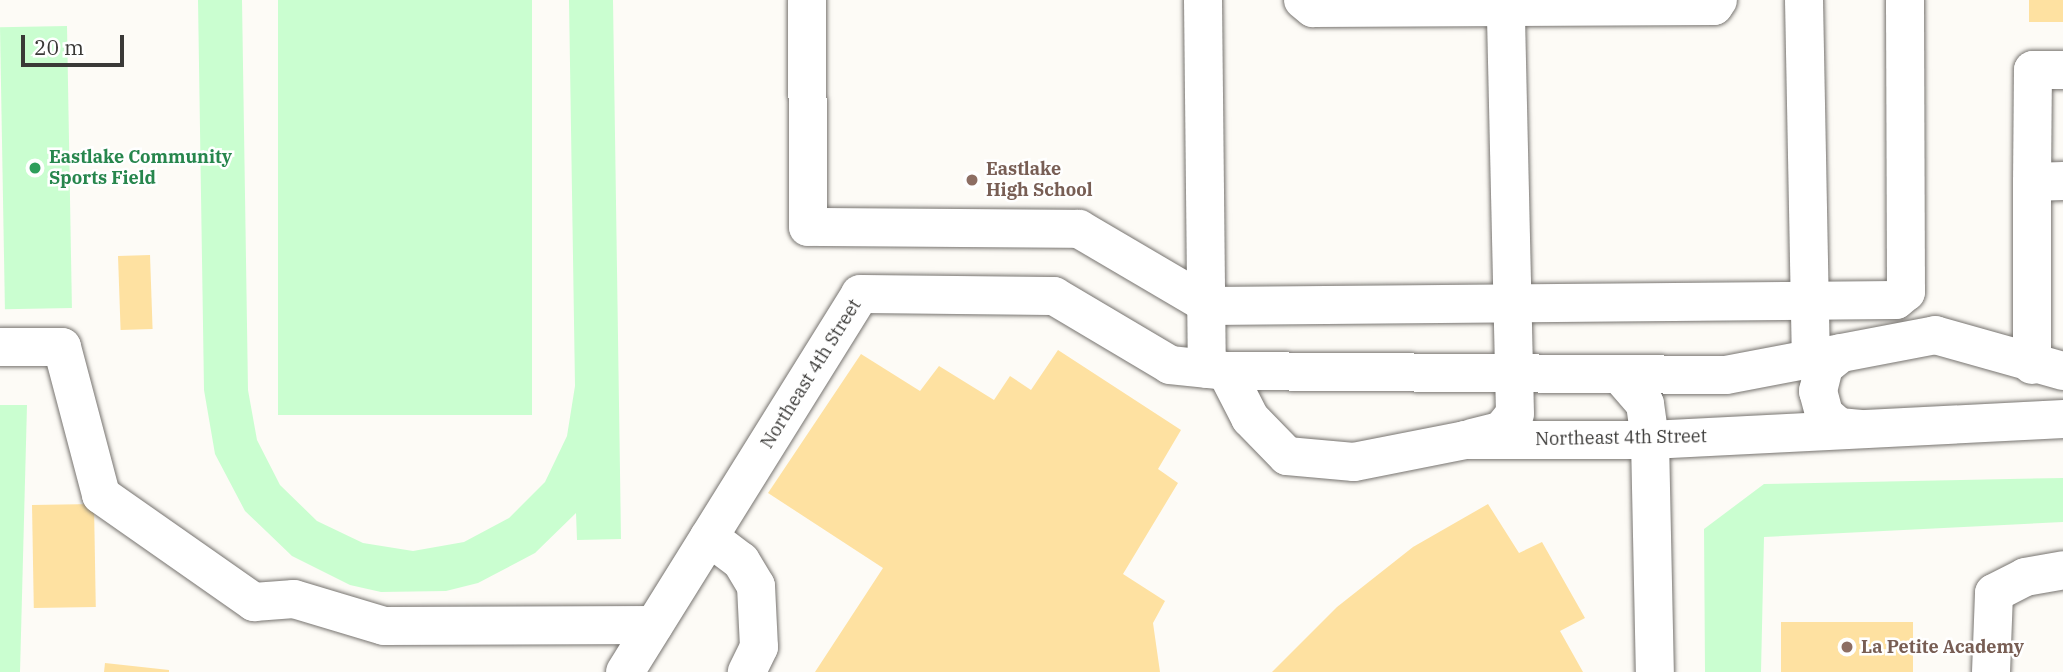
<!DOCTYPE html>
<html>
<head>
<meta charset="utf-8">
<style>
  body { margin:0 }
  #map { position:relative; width:2063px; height:672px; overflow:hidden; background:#fdfbf6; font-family:"IBM Plex Serif",serif }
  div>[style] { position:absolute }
  .green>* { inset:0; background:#cafed0; transform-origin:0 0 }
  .building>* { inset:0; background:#fee1a1; transform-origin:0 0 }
  .roads { filter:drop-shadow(0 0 2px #777470) drop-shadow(0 0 2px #777470) }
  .minor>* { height:38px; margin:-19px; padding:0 19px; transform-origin:19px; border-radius:19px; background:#fff }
  .dots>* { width:19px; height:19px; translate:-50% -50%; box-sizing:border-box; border:4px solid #fff; border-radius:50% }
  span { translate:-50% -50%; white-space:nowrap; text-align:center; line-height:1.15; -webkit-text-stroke:5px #fff; paint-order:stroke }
  .leisure-label { font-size:18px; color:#27864d; font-weight:700 }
  .left { translate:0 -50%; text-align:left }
  .education-label { font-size:18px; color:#785e54; font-weight:700 }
  .street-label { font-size:18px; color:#3a3937 }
  .scale { position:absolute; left:21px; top:35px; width:103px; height:32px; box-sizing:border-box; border:4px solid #3a3937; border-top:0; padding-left:9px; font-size:21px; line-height:24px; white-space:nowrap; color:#3a3937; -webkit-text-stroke:5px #fff; paint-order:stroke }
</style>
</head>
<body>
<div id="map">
  <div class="green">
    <div style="clip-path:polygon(198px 0,242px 0,248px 390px,257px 440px,280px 485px,317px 521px,363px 543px,413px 551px,464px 542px,509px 518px,545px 482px,567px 436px,575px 386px,569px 0,613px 0,621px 539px,577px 540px,576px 513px,535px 553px,478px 583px,446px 591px,381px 592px,350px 585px,292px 556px,245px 511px,215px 454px,204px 390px)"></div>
    <div style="left:278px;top:0;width:254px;height:415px"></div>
    <div style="left:67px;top:26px;width:282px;height:67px;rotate:89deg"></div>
    <div style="clip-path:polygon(0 405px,27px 405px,20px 672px,0 672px)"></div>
    <div style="clip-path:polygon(2063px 478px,2063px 522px,1764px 537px,1761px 672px,1705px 672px,1704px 529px,1764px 484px)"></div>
  </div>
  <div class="building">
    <div style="left:2029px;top:0;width:34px;height:22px"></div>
    <div style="left:150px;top:255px;width:74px;height:32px;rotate:88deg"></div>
    <div style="clip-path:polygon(1058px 350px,1181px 430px,1158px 469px,1178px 483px,1123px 574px,1165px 601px,1153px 623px,1160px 672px,815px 672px,883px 568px,768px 493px,861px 354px,920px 391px,939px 366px,994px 400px,1010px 376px,1031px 390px)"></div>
    <div style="left:94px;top:504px;width:103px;height:62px;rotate:89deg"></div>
    <div style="clip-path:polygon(1488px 504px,1519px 553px,1542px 542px,1585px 618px,1560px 631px,1583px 672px,1272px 672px,1337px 607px,1413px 547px)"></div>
    <div style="left:1781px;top:622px;width:132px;height:50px"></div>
    <div style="clip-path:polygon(105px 663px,169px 670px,169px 672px,104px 672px)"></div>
  </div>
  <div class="roads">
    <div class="minor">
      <div style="left:807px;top:0;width:227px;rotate:89.7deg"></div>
      <div style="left:808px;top:227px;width:271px;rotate:0.4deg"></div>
      <div style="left:1079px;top:229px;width:152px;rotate:30.4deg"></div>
      <div style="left:1210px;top:306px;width:686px;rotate:-0.5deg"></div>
      <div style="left:1896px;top:300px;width:13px;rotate:-39deg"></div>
      <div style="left:1906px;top:292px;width:292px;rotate:-90.2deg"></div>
      <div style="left:1203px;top:0;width:369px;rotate:89.4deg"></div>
      <div style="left:1303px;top:0;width:13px;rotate:39deg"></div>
      <div style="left:1313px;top:8px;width:401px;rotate:-0.3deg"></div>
      <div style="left:1714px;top:6px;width:7px;rotate:-56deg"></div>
      <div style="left:1804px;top:0;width:360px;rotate:88.9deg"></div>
      <div style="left:2032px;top:182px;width:112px;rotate:-89.5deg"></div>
      <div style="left:2033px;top:70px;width:30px"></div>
      <div style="left:0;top:347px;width:62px"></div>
      <div style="left:62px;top:347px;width:153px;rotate:75.2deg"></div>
      <div style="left:101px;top:495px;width:187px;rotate:35deg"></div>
      <div style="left:254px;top:602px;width:40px;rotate:-4.3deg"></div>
      <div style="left:294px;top:599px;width:94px;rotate:16.7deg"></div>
      <div style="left:384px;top:626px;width:270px;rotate:-0.2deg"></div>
      <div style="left:1841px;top:353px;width:22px;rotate:141deg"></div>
      <div style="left:1824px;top:367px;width:25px;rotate:104deg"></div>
      <div style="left:1818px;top:391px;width:24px;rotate:75deg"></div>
      <div style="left:1824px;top:414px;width:20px;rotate:41deg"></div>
      <div style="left:1839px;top:427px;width:22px;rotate:5deg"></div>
      <div style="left:2032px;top:365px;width:183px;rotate:-90deg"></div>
      <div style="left:2032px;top:182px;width:31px;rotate:-2deg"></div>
      <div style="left:1226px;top:371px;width:53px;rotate:62.9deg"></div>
      <div style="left:1250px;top:418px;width:53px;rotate:45.8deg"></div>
      <div style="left:1287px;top:456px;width:67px;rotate:5.1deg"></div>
      <div style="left:1354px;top:462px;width:113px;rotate:-11.2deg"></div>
      <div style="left:1465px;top:440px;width:185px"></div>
      <div style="left:1650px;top:440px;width:414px;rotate:-2.9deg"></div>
      <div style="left:1620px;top:375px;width:38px;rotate:49deg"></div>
      <div style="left:1645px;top:404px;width:36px;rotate:82deg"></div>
      <div style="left:1650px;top:440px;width:232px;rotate:88.8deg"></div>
      <div style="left:1472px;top:438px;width:30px;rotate:-14deg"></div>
      <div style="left:1501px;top:431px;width:22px;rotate:-51deg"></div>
      <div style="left:1515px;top:414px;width:407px;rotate:-91.3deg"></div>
      <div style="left:709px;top:537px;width:40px;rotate:37deg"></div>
      <div style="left:741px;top:561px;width:29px;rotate:59deg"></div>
      <div style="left:756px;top:586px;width:61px;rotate:87.2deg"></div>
      <div style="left:759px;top:647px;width:28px;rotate:116deg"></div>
      <div style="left:625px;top:672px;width:445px;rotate:-58.1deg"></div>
      <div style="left:860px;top:294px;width:194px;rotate:0.6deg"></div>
      <div style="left:1054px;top:296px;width:135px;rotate:30.7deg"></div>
      <div style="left:1170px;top:365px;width:56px;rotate:6.1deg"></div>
      <div style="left:1226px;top:371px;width:500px;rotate:0.46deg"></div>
      <div style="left:1726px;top:375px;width:213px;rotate:-10.8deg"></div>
      <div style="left:1935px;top:335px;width:133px;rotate:15.7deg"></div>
      <div style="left:1991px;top:672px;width:79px;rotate:-87.8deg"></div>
      <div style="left:1994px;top:593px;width:35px;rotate:-27deg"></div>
      <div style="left:2025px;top:577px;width:39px;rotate:-10deg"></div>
    </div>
  </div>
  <div class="dots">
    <div style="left:35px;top:168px;background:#2e9e5b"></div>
    <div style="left:972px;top:180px;background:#8d6e63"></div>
    <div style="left:1847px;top:647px;background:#8d6e63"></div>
  </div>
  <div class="leisure-label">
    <span class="left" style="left:49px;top:168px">Eastlake Community<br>Sports Field</span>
  </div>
  <div class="education-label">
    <span class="left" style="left:986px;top:180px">Eastlake<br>High School</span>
    <span class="left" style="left:1861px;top:647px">La Petite Academy</span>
  </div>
  <div class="street-label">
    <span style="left:811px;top:374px;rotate:-58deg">Northeast 4th Street</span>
    <span style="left:1621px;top:438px;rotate:-1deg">Northeast 4th Street</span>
  </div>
  <div class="scale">20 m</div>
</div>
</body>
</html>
